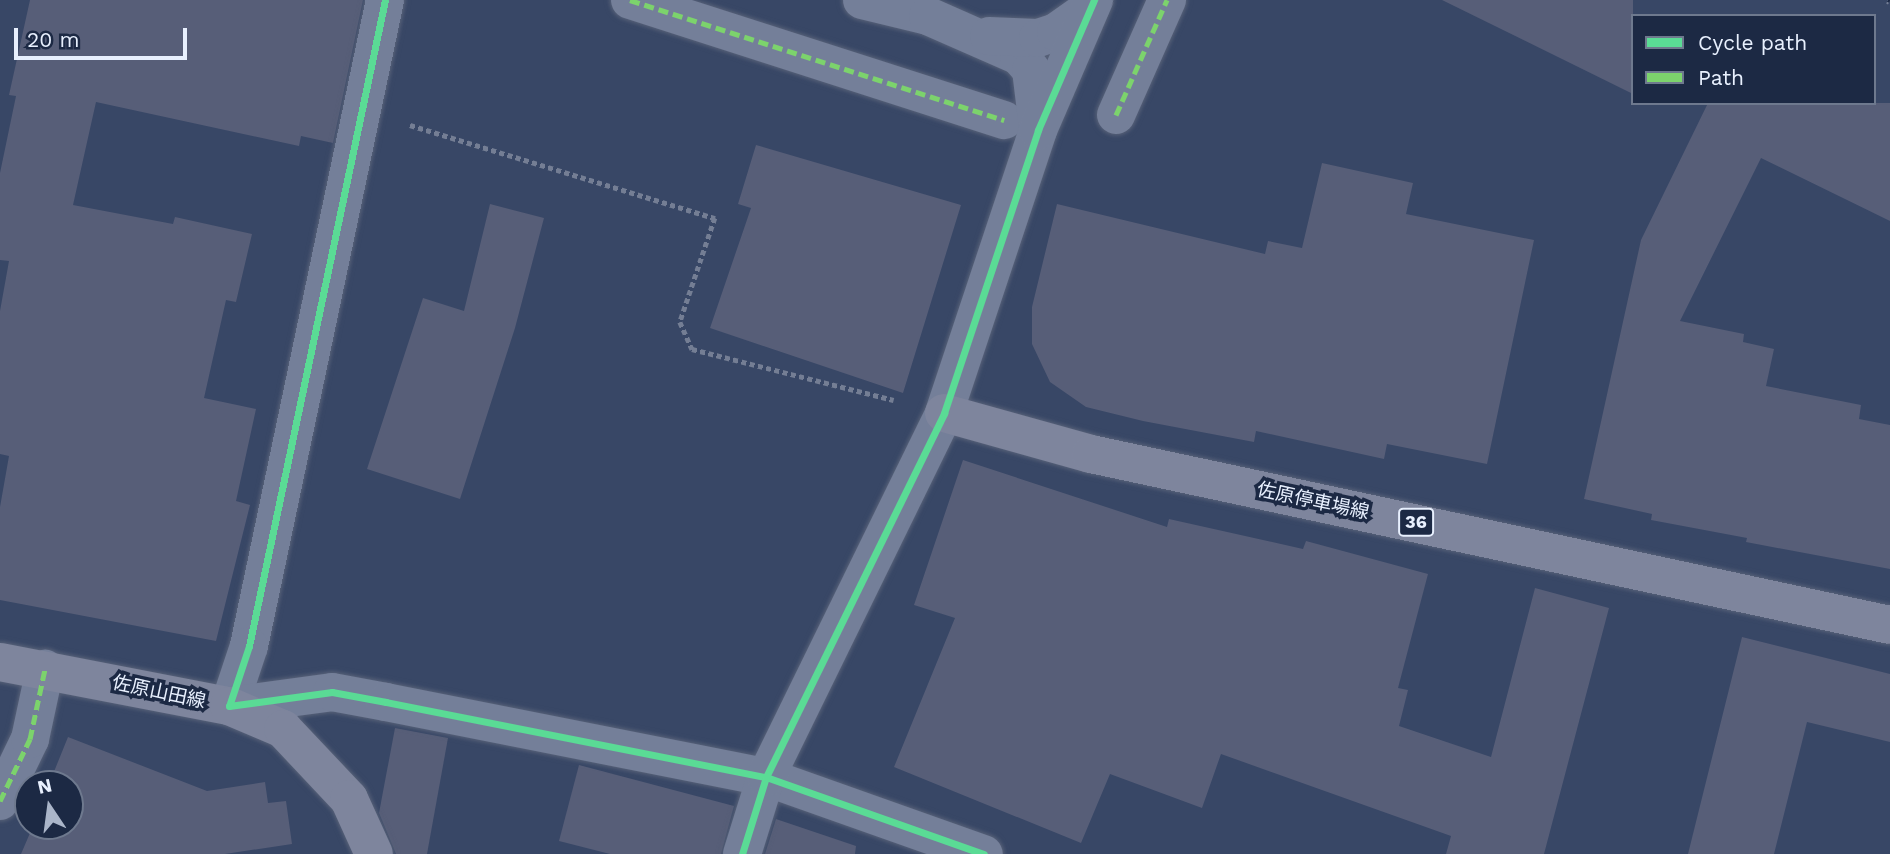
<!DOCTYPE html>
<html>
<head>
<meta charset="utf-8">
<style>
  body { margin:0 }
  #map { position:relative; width:1890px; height:854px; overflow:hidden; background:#384766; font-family:"Work Sans","Noto Sans JP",sans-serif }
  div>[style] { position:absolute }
  .building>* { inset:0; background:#575e78 }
  .path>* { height:4.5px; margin-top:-2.25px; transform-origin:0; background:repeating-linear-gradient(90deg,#747e94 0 5px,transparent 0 8.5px) }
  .roads { filter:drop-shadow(0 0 2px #576178) drop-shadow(0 0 2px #576178) }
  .minor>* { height:38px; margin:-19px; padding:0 19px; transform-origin:19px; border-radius:19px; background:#747f99 }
  .major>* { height:38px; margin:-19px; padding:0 19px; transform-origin:19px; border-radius:19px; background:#7e859d }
  .rail>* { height:8px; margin-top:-4px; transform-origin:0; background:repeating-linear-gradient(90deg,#1c2944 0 16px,#747f96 0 32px); box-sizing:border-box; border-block:2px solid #747f96 }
  .quiet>* { height:5px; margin-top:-2.5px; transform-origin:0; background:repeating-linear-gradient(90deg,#7cd36c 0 10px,transparent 0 15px) }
  .cycleway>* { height:7px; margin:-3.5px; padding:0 3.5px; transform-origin:3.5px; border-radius:3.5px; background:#5adb95 }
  span { translate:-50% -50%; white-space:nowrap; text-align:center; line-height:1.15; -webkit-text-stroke:7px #1c2944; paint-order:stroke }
  .shield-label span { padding:2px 5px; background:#1c2944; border:2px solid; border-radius:5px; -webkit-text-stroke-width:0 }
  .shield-label { font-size:18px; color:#e8f0fe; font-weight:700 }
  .street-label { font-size:19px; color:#e8f0fe }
  .legend { position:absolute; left:1631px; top:14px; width:245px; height:91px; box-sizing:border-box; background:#1c2944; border:2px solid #6e798e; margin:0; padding:9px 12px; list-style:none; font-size:21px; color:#e8f0fe }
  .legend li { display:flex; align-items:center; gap:14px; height:35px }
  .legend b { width:35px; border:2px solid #6e798e }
  .north { position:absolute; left:14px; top:770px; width:70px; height:70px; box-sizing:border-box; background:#1c2944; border:2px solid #6e798e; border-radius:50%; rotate:347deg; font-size:19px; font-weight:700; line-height:28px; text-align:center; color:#e8f0fe }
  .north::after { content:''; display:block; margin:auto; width:24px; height:32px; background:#aab5c9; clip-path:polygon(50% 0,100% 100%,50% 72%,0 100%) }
  .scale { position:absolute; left:14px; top:28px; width:173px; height:32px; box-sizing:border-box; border:4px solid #e8f0fe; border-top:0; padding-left:9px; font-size:21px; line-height:24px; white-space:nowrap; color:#e8f0fe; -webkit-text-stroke:5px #1c2944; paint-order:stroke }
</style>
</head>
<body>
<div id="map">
  <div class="building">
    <div style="clip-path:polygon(30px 0,363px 0,333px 143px,301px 136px,299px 146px,96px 102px,73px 205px,173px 224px,175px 217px,252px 234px,236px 302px,226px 300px,204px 398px,256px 409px,236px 501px,250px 505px,216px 641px,0 600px,0 507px,9px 456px,0 454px,0 311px,9px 261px,0 260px,0 173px,16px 96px,9px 95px)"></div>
    <div style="clip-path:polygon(1442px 0,1633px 0,1633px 94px)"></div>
    <div style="clip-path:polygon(1708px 103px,1890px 103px,1890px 221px,1761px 158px,1680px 321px,1744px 334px,1743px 342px,1774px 349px,1766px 386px,1861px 405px,1859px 419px,1890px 425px,1890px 569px,1746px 542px,1747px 538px,1651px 520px,1652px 514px,1584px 499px,1641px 240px)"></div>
    <div style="clip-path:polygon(756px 145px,961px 205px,903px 393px,710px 328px,751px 208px,738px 204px)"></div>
    <div style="clip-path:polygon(1322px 163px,1413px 183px,1406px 214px,1534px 240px,1487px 464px,1387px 444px,1384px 459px,1256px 431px,1254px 442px,1143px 421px,1086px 407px,1050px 382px,1032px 344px,1032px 307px,1057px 204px,1265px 254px,1268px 241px,1302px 248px)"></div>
    <div style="clip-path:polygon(490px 204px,544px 218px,515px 328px,460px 499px,367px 469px,423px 298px,464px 311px)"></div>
    <div style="clip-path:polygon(963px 460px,1167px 527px,1169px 519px,1303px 549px,1306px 541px,1428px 574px,1398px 688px,1408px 690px,1399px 726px,1491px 757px,1535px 588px,1609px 608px,1544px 854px,1446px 854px,1451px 836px,1221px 754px,1202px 808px,1110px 774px,1081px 843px,894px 767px,955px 618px,914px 605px)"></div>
    <div style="clip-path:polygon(1742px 637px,1890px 674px,1890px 742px,1807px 722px,1774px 854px,1688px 854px)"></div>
    <div style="clip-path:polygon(395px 728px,448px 738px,427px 854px,396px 854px,379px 813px)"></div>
    <div style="clip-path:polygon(68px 737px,207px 791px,265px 782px,268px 803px,286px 801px,292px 844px,225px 854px,21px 854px,33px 826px,70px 826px,70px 784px,49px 784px)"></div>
    <div style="clip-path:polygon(579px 765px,734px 806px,721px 854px,610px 854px,559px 841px)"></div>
    <div style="clip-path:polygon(776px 819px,856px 846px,855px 854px,765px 854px)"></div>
  </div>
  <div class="path">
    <div style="left:410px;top:125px;width:319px;rotate:17deg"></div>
    <div style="left:715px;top:218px;width:110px;rotate:108.6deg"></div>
    <div style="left:680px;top:322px;width:30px;rotate:66deg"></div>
    <div style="left:692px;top:349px;width:208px;rotate:14.2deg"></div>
  </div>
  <div class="roads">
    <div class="minor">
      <div style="left:385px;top:0;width:660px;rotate:101.89deg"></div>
      <div style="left:249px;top:646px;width:63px;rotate:108.4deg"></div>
      <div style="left:229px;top:706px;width:104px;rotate:-7.7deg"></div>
      <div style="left:332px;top:692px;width:55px;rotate:10.5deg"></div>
      <div style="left:386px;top:702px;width:387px;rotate:11.2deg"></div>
      <div style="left:766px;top:777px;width:231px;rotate:19.5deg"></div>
      <div style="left:630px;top:0;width:393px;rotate:17.8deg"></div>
      <div style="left:862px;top:0;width:68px;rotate:13.6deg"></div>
      <div style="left:928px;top:16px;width:99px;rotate:23.7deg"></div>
      <div style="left:1019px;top:56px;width:18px;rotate:49deg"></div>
      <div style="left:1031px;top:70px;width:58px;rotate:83.1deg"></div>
      <div style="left:989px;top:36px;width:49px;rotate:2.3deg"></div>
      <div style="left:1038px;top:38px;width:19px;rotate:-18deg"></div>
      <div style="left:1056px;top:32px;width:42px;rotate:-35.2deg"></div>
      <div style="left:1116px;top:115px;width:126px;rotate:-66.1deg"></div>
      <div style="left:0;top:801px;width:69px;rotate:-64.2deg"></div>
      <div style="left:30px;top:739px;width:72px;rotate:-77.9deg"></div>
      <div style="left:742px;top:854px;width:81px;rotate:-72.7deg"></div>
      <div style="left:766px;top:777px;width:405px;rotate:-63.9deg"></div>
      <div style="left:944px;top:413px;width:298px;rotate:-71.6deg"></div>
      <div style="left:1038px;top:130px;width:142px;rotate:-66.7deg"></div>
    </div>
    <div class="major">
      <div style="left:944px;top:413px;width:153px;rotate:15.6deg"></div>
      <div style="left:1091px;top:454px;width:817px;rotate:12.08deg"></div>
      <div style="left:0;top:662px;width:233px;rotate:10.9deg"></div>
      <div style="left:229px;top:706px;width:59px;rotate:23.1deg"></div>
      <div style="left:283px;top:729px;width:96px;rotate:46.7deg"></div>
      <div style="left:349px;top:799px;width:60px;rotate:65.6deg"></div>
    </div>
  </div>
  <div class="rail">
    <div style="left:1888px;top:0;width:2px;rotate:27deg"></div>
  </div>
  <div class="quiet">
    <div style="left:630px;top:0;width:393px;rotate:17.8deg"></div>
    <div style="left:1116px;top:115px;width:126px;rotate:-66.1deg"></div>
    <div style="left:0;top:801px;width:69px;rotate:-64.2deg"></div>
    <div style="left:30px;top:739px;width:72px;rotate:-77.9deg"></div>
  </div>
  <div class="cycleway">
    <div style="left:385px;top:0;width:660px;rotate:101.89deg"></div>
    <div style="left:249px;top:646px;width:63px;rotate:108.4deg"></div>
    <div style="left:229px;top:706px;width:104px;rotate:-7.7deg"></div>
    <div style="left:332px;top:692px;width:55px;rotate:10.5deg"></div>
    <div style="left:386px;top:702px;width:387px;rotate:11.2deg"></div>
    <div style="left:766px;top:777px;width:231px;rotate:19.5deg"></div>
    <div style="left:742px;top:854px;width:81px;rotate:-72.7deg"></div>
    <div style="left:766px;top:777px;width:405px;rotate:-63.9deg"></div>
    <div style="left:944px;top:413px;width:298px;rotate:-71.6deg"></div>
    <div style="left:1038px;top:130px;width:142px;rotate:-66.7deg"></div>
  </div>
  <div class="shield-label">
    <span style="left:1416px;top:522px">36</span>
  </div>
  <div class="street-label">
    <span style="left:1313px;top:501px;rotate:12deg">佐原停車場線</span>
    <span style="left:159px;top:692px;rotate:12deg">佐原山田線</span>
  </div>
  <ul class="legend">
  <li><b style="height:9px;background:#5adb95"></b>Cycle path</li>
  <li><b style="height:9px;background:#7cd36c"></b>Path</li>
  </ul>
  <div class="north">N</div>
  <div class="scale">20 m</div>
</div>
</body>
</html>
